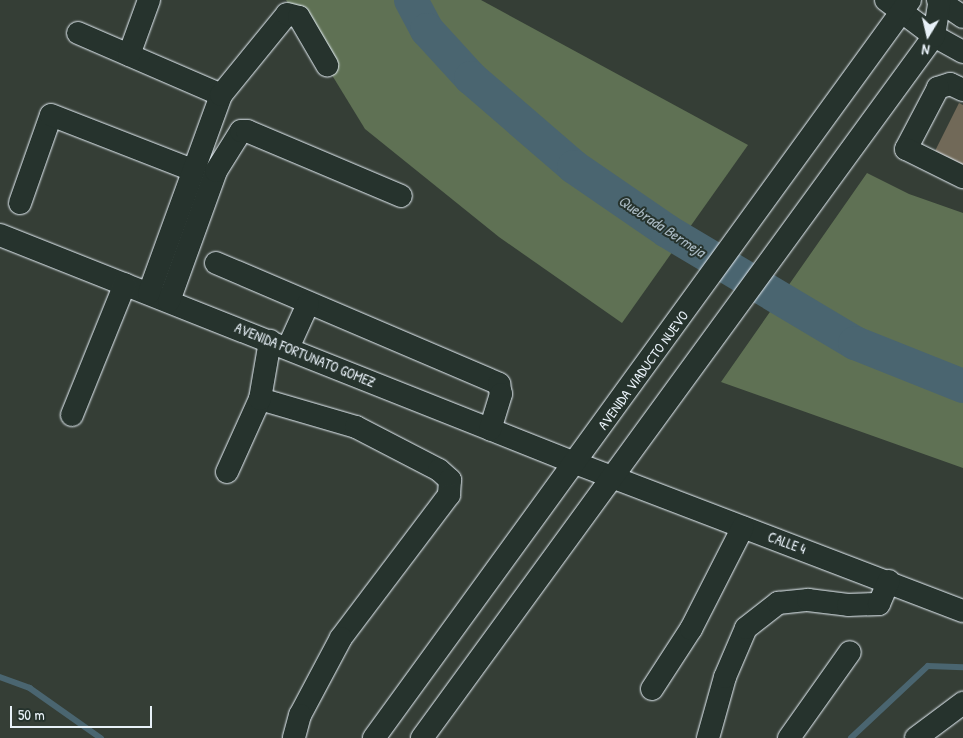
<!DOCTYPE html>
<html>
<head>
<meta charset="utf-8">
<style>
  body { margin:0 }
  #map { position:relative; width:963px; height:738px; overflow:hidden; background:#353e36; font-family:"Patrick Hand",sans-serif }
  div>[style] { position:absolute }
  .green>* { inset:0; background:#5f7154 }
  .stream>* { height:5.5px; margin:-2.75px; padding:0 2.75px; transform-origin:2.75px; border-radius:2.75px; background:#4a6570 }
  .river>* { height:34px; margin:-17px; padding:0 17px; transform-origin:17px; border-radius:17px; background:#4a6570 }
  .building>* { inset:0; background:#716958 }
  .roads { filter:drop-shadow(0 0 1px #e8f1f8) drop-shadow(0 0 1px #e8f1f8) }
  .minor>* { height:22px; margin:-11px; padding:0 11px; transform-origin:11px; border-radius:11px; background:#26332d }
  span { translate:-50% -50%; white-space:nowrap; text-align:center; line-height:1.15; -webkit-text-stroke:4px #26332d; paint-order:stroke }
  .street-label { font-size:14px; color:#e8f1f8 }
  .water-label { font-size:15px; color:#a9b9c2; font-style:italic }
  .north { position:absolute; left:903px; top:10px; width:50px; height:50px; -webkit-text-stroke:4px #26332d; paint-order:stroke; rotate:189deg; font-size:14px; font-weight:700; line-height:20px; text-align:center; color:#e8f1f8 }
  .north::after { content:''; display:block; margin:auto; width:18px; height:22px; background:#e8f1f8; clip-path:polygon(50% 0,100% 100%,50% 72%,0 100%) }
  .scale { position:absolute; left:10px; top:706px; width:142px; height:22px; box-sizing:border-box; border:2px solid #e8f1f8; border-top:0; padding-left:6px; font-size:15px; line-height:18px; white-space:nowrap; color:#e8f1f8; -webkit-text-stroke:4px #26332d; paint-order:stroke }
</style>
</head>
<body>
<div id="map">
  <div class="green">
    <div style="clip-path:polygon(286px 0,481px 0,748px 145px,622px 323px,499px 237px,365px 129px)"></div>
    <div style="clip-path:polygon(867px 173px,909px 194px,963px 213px,963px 468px,721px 382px)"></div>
  </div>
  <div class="stream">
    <div style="left:0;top:677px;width:32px;rotate:20deg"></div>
    <div style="left:30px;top:688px;width:87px;rotate:35.2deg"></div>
    <div style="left:851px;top:738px;width:105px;rotate:-43.1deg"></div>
    <div style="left:928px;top:666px;width:35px;rotate:2deg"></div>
  </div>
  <div class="river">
    <div style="left:411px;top:0;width:34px;rotate:62deg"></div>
    <div style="left:427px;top:30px;width:65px;rotate:47.5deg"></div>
    <div style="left:471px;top:78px;width:136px;rotate:40.8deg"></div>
    <div style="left:574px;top:167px;width:113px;rotate:34.5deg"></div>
    <div style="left:667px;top:231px;width:219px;rotate:30.8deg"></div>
    <div style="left:855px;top:343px;width:116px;rotate:21.7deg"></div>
  </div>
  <div class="building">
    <div style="clip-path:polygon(959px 103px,963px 105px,963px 165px,935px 151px)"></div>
  </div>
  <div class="roads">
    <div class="minor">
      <div style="left:886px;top:0;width:60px;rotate:36.9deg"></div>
      <div style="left:934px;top:36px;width:33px;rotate:29deg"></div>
      <div style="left:938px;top:0;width:30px;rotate:34deg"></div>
      <div style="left:78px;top:33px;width:156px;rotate:23.4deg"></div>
      <div style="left:129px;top:55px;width:59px;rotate:-70deg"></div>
      <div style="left:963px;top:90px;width:14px;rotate:-155deg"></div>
      <div style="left:950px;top:84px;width:13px;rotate:162deg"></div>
      <div style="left:938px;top:88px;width:69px;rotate:117.7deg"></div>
      <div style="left:906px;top:149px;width:64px;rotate:26.2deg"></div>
      <div style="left:20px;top:203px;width:93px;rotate:-70.6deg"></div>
      <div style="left:51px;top:115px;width:151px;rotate:21.3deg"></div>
      <div style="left:0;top:235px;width:619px;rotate:21.63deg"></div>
      <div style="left:575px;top:463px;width:415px;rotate:20.9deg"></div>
      <div style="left:216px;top:263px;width:308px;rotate:23.1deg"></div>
      <div style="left:499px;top:384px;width:10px;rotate:79deg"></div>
      <div style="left:501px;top:394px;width:37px;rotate:107deg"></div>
      <div style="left:149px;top:293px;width:211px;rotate:-70deg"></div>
      <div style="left:221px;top:95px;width:104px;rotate:-50.8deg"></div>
      <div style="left:287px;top:14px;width:12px;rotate:14deg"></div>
      <div style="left:299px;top:17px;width:56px;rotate:59.7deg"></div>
      <div style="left:169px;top:301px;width:138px;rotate:-70.1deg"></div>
      <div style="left:216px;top:171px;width:47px;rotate:-58deg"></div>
      <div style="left:241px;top:131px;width:6px"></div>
      <div style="left:247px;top:131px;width:167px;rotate:22.9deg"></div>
      <div style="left:288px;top:348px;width:48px;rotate:-65.6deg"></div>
      <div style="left:260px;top:399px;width:100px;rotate:16.3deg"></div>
      <div style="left:356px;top:427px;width:93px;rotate:27.4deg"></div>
      <div style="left:439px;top:470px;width:15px;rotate:42deg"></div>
      <div style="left:450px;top:480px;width:15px;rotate:94deg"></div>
      <div style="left:449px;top:495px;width:179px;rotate:127.1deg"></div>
      <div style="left:341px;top:638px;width:87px;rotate:118deg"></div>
      <div style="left:300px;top:715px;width:24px;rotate:105deg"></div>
      <div style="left:72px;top:415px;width:141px;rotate:-68deg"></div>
      <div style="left:227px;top:472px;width:80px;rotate:-65.7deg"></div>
      <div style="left:260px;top:399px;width:59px;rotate:-80.2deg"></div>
      <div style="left:652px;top:689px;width:72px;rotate:-57deg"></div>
      <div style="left:691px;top:629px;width:114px;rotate:-63deg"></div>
      <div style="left:374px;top:738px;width:912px;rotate:-54.01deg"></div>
      <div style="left:422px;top:738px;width:869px;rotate:-53.9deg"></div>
      <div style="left:934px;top:36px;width:36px;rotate:-81deg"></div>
      <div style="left:708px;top:738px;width:63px;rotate:-74.4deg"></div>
      <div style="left:725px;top:677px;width:53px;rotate:-66.8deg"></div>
      <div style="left:746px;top:628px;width:41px;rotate:-38deg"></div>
      <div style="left:778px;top:603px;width:30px;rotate:-6deg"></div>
      <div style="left:808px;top:600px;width:40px;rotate:7.1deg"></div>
      <div style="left:848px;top:605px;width:31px;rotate:-2deg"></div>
      <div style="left:879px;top:604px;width:25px;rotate:-67deg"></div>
      <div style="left:789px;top:738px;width:105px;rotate:-54.7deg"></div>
      <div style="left:916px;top:738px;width:59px;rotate:-36.7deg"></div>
    </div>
  </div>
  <div class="street-label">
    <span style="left:305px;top:355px;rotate:22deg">AVENIDA FORTUNATO GOMEZ</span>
    <span style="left:643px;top:370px;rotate:-54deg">AVENIDA VIADUCTO NUEVO</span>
    <span style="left:787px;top:543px;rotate:20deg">CALLE 4</span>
  </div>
  <div class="water-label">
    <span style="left:662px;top:226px;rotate:33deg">Quebrada Bermeja</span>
  </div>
  <div class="north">N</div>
  <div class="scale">50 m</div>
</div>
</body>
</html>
